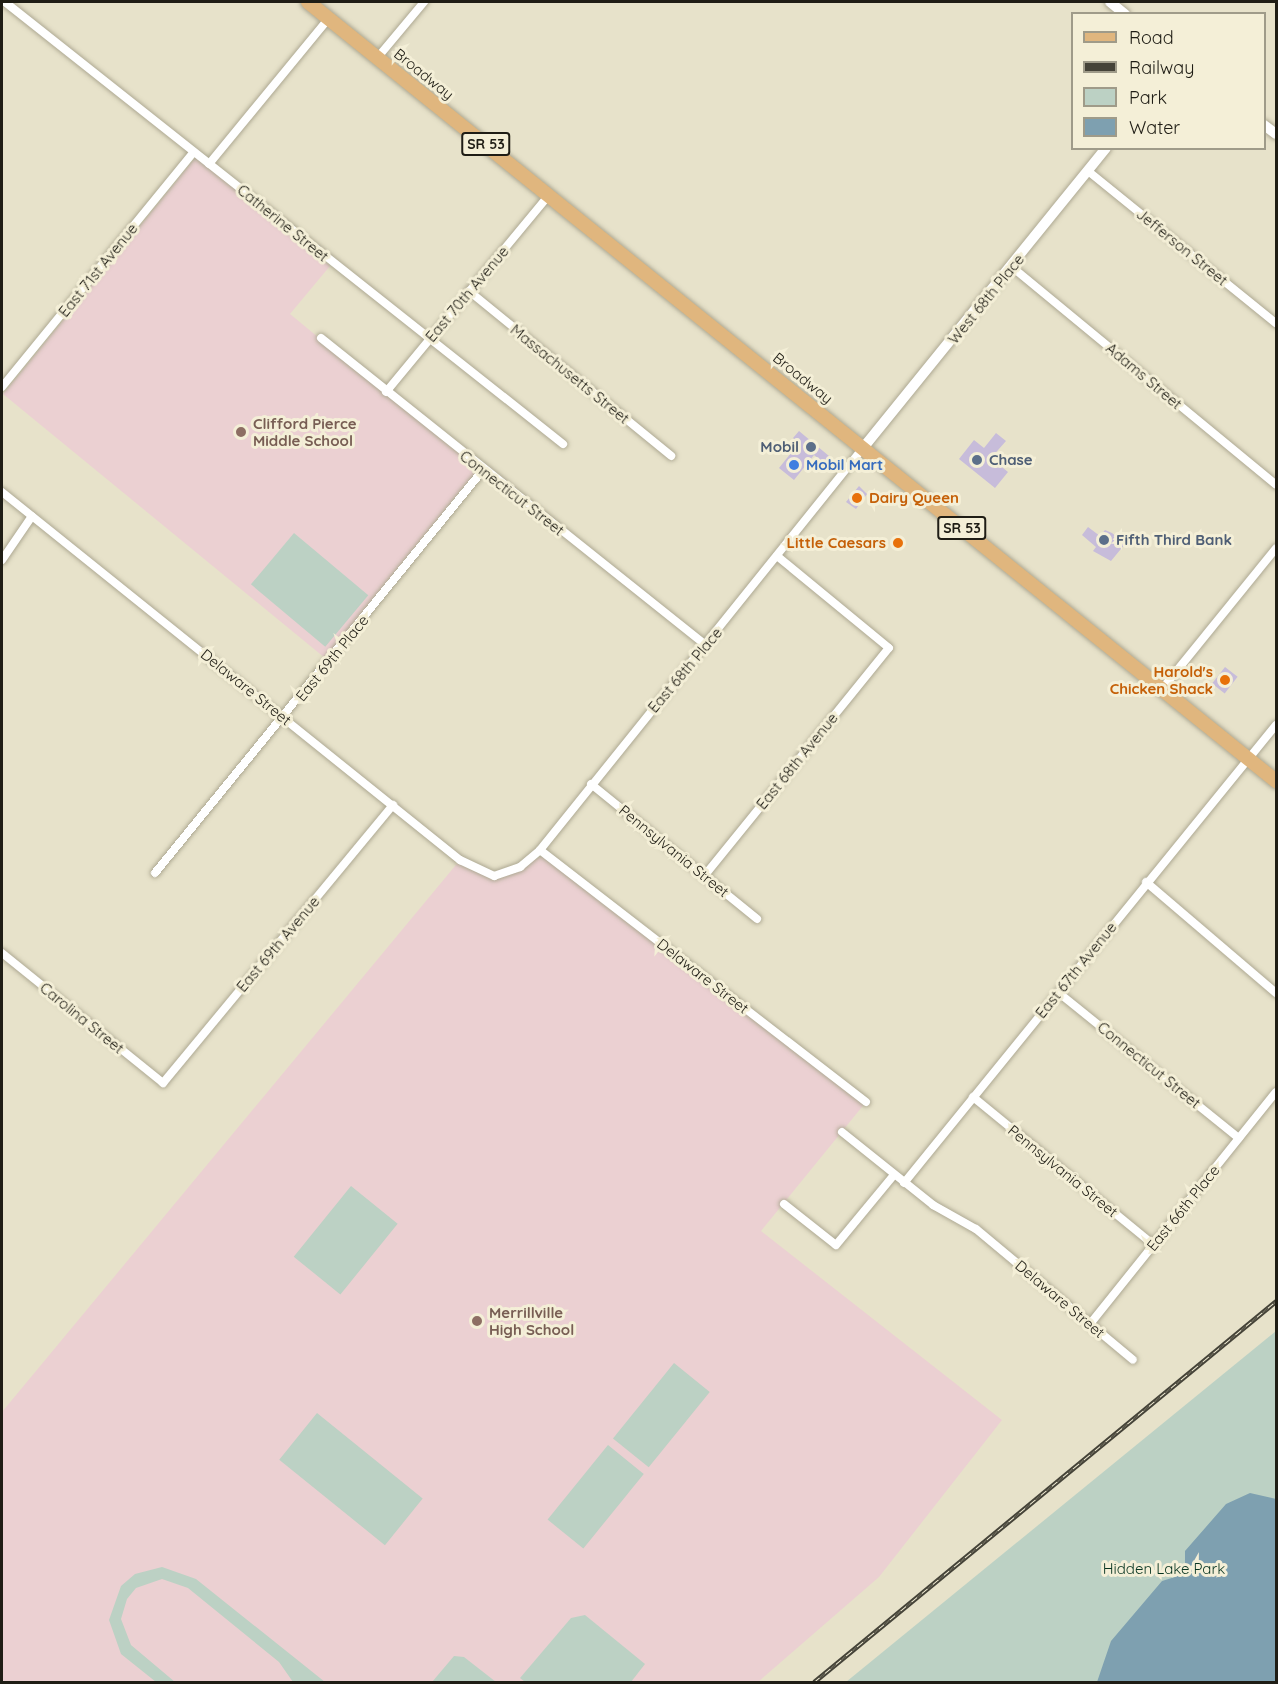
<!DOCTYPE html>
<html>
<head>
<meta charset="utf-8">
<style>
  body { margin:0 }
  #map { position:relative; width:1278px; height:1684px; overflow:hidden; background:#e7e2ca; font-family:Quicksand,sans-serif }
  div>[style] { position:absolute }
  .education>* { inset:0; background:#ebd0d2 }
  .green>* { inset:0; background:#bcd1c4; transform-origin:0 0 }
  .water>* { inset:0; background:#7ea0b0 }
  .building>* { inset:0; background:#c7bcda; transform-origin:0 0 }
  .roads { filter:drop-shadow(0 0 2px #aea993) drop-shadow(0 0 2px #aea993) }
  .minor>* { height:8px; margin:-4px; padding:0 4px; transform-origin:4px; border-radius:4px; background:#fff }
  .tertiary>* { height:10px; margin:-5px; padding:0 5px; transform-origin:5px; border-radius:5px; background:#fff }
  .primary>* { height:14px; margin:-7px; padding:0 7px; transform-origin:7px; border-radius:7px; background:#e0b67e }
  .rail>* { height:4.5px; margin-top:-2.25px; transform-origin:0; background:repeating-linear-gradient(90deg,#f4efd7 0 7px,#454338 0 14px); box-sizing:border-box; border-block:2px solid #454338 }
  .dots>* { width:16px; height:16px; translate:-50% -50%; box-sizing:border-box; border:3px solid #f4efd7; border-radius:50% }
  span { translate:-50% -50%; white-space:nowrap; text-align:center; line-height:1.15; -webkit-text-stroke:6px #f4efd7; paint-order:stroke }
  .shield-label span { padding:2px 4px; background:#f4efd7; border:2px solid; border-radius:4px; -webkit-text-stroke-width:0 }
  .shield-label { font-size:14px; color:#1f1d15; font-weight:700 }
  .street-label { font-size:15px; color:#1f1d15 }
  .education-label { font-size:15px; color:#785e54; font-weight:700 }
  .left { translate:0 -50%; text-align:left }
  .service-label { font-size:15px; color:#4e5e75; font-weight:700 }
  .right { translate:-100% -50%; text-align:right }
  .shop-label { font-size:15px; color:#366cbe; font-weight:700 }
  .food-label { font-size:15px; color:#c56008; font-weight:700 }
  .park-label { font-size:15px; color:#073420 }
  .frame { position:absolute; inset:0; border:3px solid #1f1d15; pointer-events:none }
  .legend { position:absolute; left:1071px; top:12px; width:195px; height:138px; box-sizing:border-box; background:#f4efd7; border:2px solid #9f9b89; margin:0; padding:8px 10px; list-style:none; font-size:18px; color:#1f1d15 }
  .legend li { display:flex; align-items:center; gap:12px; height:30px }
  .legend b { width:30px; border:2px solid #9f9b89 }
</style>
</head>
<body>
<div id="map">
  <div class="education">
    <div style="clip-path:polygon(196px 157px,330px 266px,290px 314px,478px 469px,325px 658px,3px 394px)"></div>
    <div style="clip-path:polygon(546px 855px,866px 1102px,761px 1231px,1002px 1420px,879px 1577px,758px 1682px,2px 1682px,2px 1412px,460px 860px,494px 876px)"></div>
  </div>
  <div class="green">
    <div style="left:294px;top:533px;width:97px;height:67px;rotate:40deg"></div>
    <div style="left:351px;top:1186px;width:60px;height:91px;rotate:39deg"></div>
    <div style="clip-path:polygon(1276px 1331px,1276px 1682px,846px 1682px)"></div>
    <div style="left:674px;top:1363px;width:46px;height:97px;rotate:39deg"></div>
    <div style="left:317px;top:1413px;width:136px;height:60px;rotate:39deg"></div>
    <div style="left:608px;top:1445px;width:46px;height:96px;rotate:39deg"></div>
    <div style="clip-path:polygon(162px 1567px,196px 1579px,325px 1682px,293px 1682px,279px 1662px,188px 1588px,162px 1579px,136px 1588px,127px 1599px,121px 1619px,131px 1645px,175px 1682px,156px 1682px,121px 1654px,109px 1620px,121px 1586px,135px 1574px)"></div>
    <div style="clip-path:polygon(585px 1615px,645px 1664px,631px 1682px,525px 1682px,520px 1678px,571px 1618px)"></div>
    <div style="clip-path:polygon(454px 1656px,464px 1657px,496px 1682px,432px 1682px)"></div>
  </div>
  <div class="water">
    <div style="clip-path:polygon(1250px 1493px,1276px 1499px,1276px 1682px,1097px 1682px,1111px 1641px,1162px 1581px,1175px 1577px,1185px 1565px,1185px 1551px,1226px 1504px)"></div>
  </div>
  <div class="building">
    <div style="clip-path:polygon(799px 431px,829px 456px,824px 463px,814px 455px,794px 480px,779px 468px,799px 443px,793px 438px)"></div>
    <div style="clip-path:polygon(996px 433px,1006px 441px,991px 458px,1008px 472px,995px 488px,959px 459px,974px 440px,984px 448px)"></div>
    <div style="clip-path:polygon(859px 486px,867px 494px,856px 509px,846px 502px)"></div>
    <div style="clip-path:polygon(1088px 527px,1100px 536px,1105px 530px,1112px 533px,1125px 544px,1111px 561px,1093px 551px,1096px 547px,1082px 535px)"></div>
    <div style="left:1225px;top:667px;width:16px;height:21px;rotate:38deg"></div>
  </div>
  <div class="roads">
    <div class="minor">
      <div style="left:5px;top:2px;width:712px;rotate:38.38deg"></div>
      <div style="left:378px;top:57px;width:72px;rotate:-50.1deg"></div>
      <div style="left:209px;top:164px;width:189px;rotate:-50.6deg"></div>
      <div style="left:1088px;top:171px;width:242px;rotate:39deg"></div>
      <div style="left:1012px;top:267px;width:342px;rotate:39.5deg"></div>
      <div style="left:469px;top:291px;width:261px;rotate:39.2deg"></div>
      <div style="left:321px;top:338px;width:492px;rotate:38.6deg"></div>
      <div style="left:2px;top:387px;width:303px;rotate:-50.8deg"></div>
      <div style="left:386px;top:392px;width:256px;rotate:-50.4deg"></div>
      <div style="left:2px;top:492px;width:588px;rotate:38.78deg"></div>
      <div style="left:460px;top:860px;width:38px;rotate:25deg"></div>
      <div style="left:494px;top:876px;width:28px;rotate:-19deg"></div>
      <div style="left:520px;top:867px;width:26px;rotate:-40deg"></div>
      <div style="left:540px;top:850px;width:516px;rotate:-51.22deg"></div>
      <div style="left:2px;top:560px;width:53px;rotate:-55.7deg"></div>
      <div style="left:1162px;top:689px;width:181px;rotate:-51deg"></div>
      <div style="left:591px;top:784px;width:214px;rotate:39.1deg"></div>
      <div style="left:540px;top:850px;width:412px;rotate:37.7deg"></div>
      <div style="left:155px;top:873px;width:520px;rotate:-50.86deg"></div>
      <div style="left:705px;top:875px;width:292px;rotate:-51deg"></div>
      <div style="left:889px;top:648px;width:145px;rotate:-140.6deg"></div>
      <div style="left:1146px;top:882px;width:171px;rotate:40.5deg"></div>
      <div style="left:2px;top:953px;width:207px;rotate:38.9deg"></div>
      <div style="left:163px;top:1083px;width:361px;rotate:-50.4deg"></div>
      <div style="left:1059px;top:993px;width:231px;rotate:38.9deg"></div>
      <div style="left:973px;top:1097px;width:234px;rotate:39.3deg"></div>
      <div style="left:842px;top:1132px;width:117px;rotate:38.7deg"></div>
      <div style="left:933px;top:1205px;width:49px;rotate:29.2deg"></div>
      <div style="left:976px;top:1229px;width:204px;rotate:39.8deg"></div>
      <div style="left:904px;top:1183px;width:590px;rotate:-50.92deg"></div>
      <div style="left:784px;top:1204px;width:66px;rotate:38.3deg"></div>
      <div style="left:836px;top:1245px;width:91px;rotate:-50.4deg"></div>
      <div style="left:1090px;top:1324px;width:297px;rotate:-51.3deg"></div>
    </div>
    <div class="tertiary">
      <div style="left:1110px;top:2px;width:19px;rotate:39deg"></div>
      <div style="left:1264px;top:125px;width:15px;rotate:37deg"></div>
      <div style="left:863px;top:448px;width:386px;rotate:-51deg"></div>
    </div>
    <div class="primary">
      <div style="left:308px;top:2px;width:1243px;rotate:38.83deg"></div>
    </div>
  </div>
  <div class="rail">
    <div style="left:814px;top:1682px;width:599px;rotate:-39.51deg"></div>
  </div>
  <div class="dots">
    <div style="left:241px;top:432px;background:#8d6e63"></div>
    <div style="left:811px;top:447px;background:#5c6f8a"></div>
    <div style="left:977px;top:460px;background:#5c6f8a"></div>
    <div style="left:794px;top:465px;background:#3f7fe0"></div>
    <div style="left:857px;top:498px;background:#e8710a"></div>
    <div style="left:1104px;top:540px;background:#5c6f8a"></div>
    <div style="left:898px;top:543px;background:#e8710a"></div>
    <div style="left:1225px;top:680px;background:#e8710a"></div>
    <div style="left:477px;top:1321px;background:#8d6e63"></div>
  </div>
  <div class="shield-label">
    <span style="left:486px;top:144px">SR 53</span>
    <span style="left:962px;top:528px">SR 53</span>
  </div>
  <div class="street-label">
    <span style="left:424px;top:74px;rotate:39deg">Broadway</span>
    <span style="left:283px;top:223px;rotate:39deg">Catherine Street</span>
    <span style="left:1182px;top:247px;rotate:39deg">Jefferson Street</span>
    <span style="left:98px;top:270px;rotate:-51deg">East 71st Avenue</span>
    <span style="left:467px;top:294px;rotate:-50deg">East 70th Avenue</span>
    <span style="left:986px;top:299px;rotate:-51deg">West 68th Place</span>
    <span style="left:570px;top:374px;rotate:39deg">Massachusetts Street</span>
    <span style="left:1144px;top:376px;rotate:40deg">Adams Street</span>
    <span style="left:803px;top:378px;rotate:39deg">Broadway</span>
    <span style="left:512px;top:493px;rotate:38deg">Connecticut Street</span>
    <span style="left:332px;top:658px;rotate:-51deg">East 69th Place</span>
    <span style="left:685px;top:670px;rotate:-50deg">East 68th Place</span>
    <span style="left:246px;top:687px;rotate:39deg">Delaware Street</span>
    <span style="left:797px;top:761px;rotate:-51deg">East 68th Avenue</span>
    <span style="left:674px;top:851px;rotate:39deg">Pennsylvania Street</span>
    <span style="left:278px;top:944px;rotate:-50deg">East 69th Avenue</span>
    <span style="left:1076px;top:970px;rotate:-51deg">East 67th Avenue</span>
    <span style="left:703px;top:976px;rotate:38deg">Delaware Street</span>
    <span style="left:82px;top:1018px;rotate:39deg">Carolina Street</span>
    <span style="left:1149px;top:1065px;rotate:39deg">Connecticut Street</span>
    <span style="left:1063px;top:1171px;rotate:39deg">Pennsylvania Street</span>
    <span style="left:1183px;top:1208px;rotate:-51deg">East 66th Place</span>
    <span style="left:1060px;top:1299px;rotate:40deg">Delaware Street</span>
  </div>
  <div class="education-label">
    <span class="left" style="left:253px;top:432px">Clifford Pierce<br>Middle School</span>
    <span class="left" style="left:489px;top:1321px">Merrillville<br>High School</span>
  </div>
  <div class="service-label">
    <span class="right" style="left:799px;top:447px">Mobil</span>
    <span class="left" style="left:989px;top:460px">Chase</span>
    <span class="left" style="left:1116px;top:540px">Fifth Third Bank</span>
  </div>
  <div class="shop-label">
    <span class="left" style="left:806px;top:465px">Mobil Mart</span>
  </div>
  <div class="food-label">
    <span class="left" style="left:869px;top:498px">Dairy Queen</span>
    <span class="right" style="left:886px;top:543px">Little Caesars</span>
    <span class="right" style="left:1213px;top:680px">Harold's<br>Chicken Shack</span>
  </div>
  <div class="park-label">
    <span style="left:1164px;top:1569px">Hidden Lake Park</span>
  </div>
  <div class="frame"></div>
  <ul class="legend">
  <li><b style="height:8px;background:#e0b67e"></b>Road</li>
  <li><b style="height:8px;background:#454338"></b>Railway</li>
  <li><b style="height:16px;background:#bcd1c4"></b>Park</li>
  <li><b style="height:16px;background:#7ea0b0"></b>Water</li>
  </ul>
</div>
</body>
</html>
